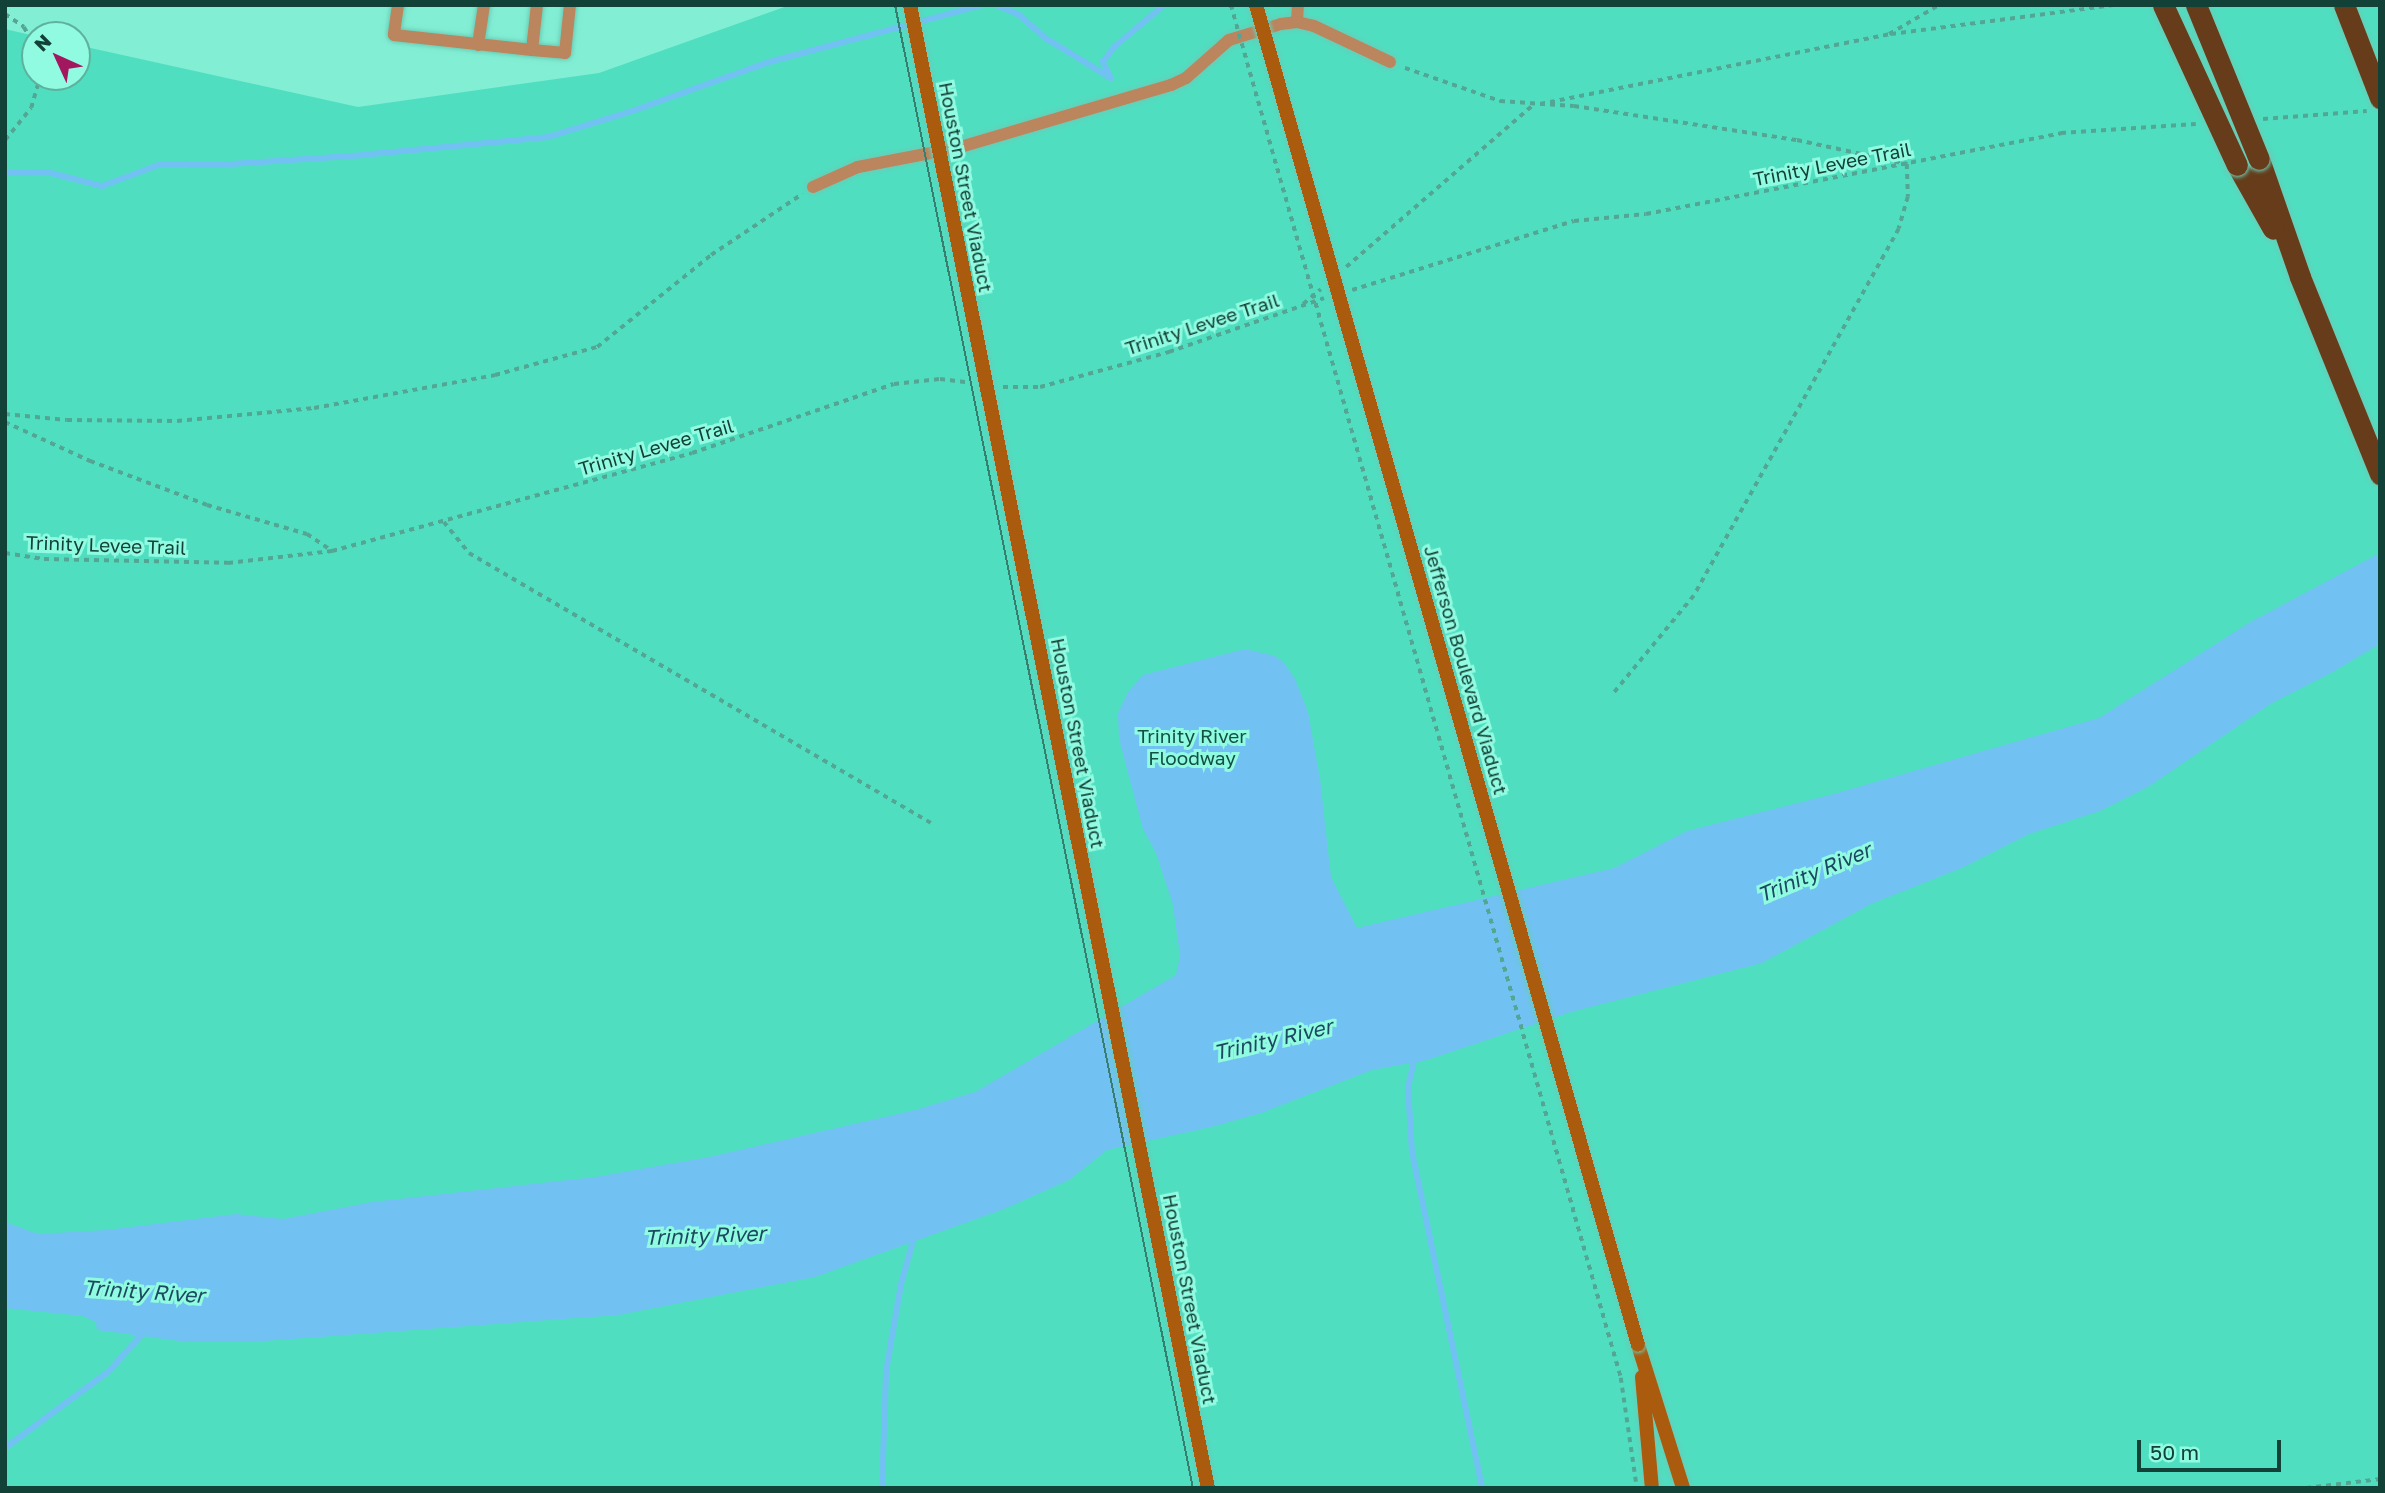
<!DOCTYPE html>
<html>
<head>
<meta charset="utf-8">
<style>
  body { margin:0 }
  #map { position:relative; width:2385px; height:1493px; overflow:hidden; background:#82eed4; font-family:"Golos Text",sans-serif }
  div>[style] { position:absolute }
  .green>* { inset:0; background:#50dec1 }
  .water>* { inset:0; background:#71c2f2 }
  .stream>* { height:6px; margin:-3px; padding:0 3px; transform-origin:3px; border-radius:3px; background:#71c2f2 }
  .path>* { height:3.5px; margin-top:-1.75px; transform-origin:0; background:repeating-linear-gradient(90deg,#53a693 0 5px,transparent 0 10px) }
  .roads { filter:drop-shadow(0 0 2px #6ccbb5) drop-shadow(0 0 2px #6ccbb5) }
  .service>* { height:12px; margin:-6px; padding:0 6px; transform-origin:6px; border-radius:6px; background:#bb855e }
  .secondary>* { height:14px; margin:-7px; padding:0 7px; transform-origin:7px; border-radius:7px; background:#aa5b0e }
  .motorway>* { height:21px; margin:-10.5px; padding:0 10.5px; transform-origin:10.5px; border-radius:10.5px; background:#663c1a }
  .tram>* { height:2px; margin:-1px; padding:0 1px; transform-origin:1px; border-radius:1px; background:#397e6e }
  .path-bridge>* { height:3.5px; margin-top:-1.75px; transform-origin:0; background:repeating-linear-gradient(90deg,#53a693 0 5px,transparent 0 10px) }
  .bridges { filter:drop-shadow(0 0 2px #6ccbb5) drop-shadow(0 0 2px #6ccbb5) }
  .secondary-bridge>* { height:14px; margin:-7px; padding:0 7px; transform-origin:7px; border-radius:7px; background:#aa5b0e }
  .motorway-bridge>* { height:21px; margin:-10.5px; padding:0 10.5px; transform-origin:10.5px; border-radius:10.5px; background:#663c1a }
  span { translate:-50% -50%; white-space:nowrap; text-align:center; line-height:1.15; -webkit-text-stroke:6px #90fbe1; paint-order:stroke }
  .street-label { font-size:19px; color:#124137 }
  .park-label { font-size:19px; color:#125044 }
  .water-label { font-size:21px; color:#1c4861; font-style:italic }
  .frame { position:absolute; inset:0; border:7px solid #124137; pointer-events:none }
  .north { position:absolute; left:21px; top:21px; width:70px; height:70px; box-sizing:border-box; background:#90fbe1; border:2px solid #5eb19d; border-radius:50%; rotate:315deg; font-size:19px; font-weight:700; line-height:28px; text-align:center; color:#124137 }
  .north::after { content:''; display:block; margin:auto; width:24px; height:32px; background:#a3175f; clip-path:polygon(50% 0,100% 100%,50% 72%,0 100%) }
  .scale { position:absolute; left:2137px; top:1440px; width:144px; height:32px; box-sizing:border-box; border:4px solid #124137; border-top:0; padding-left:9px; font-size:21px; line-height:24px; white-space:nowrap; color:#124137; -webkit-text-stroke:5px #90fbe1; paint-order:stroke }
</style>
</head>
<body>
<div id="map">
  <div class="green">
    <div style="clip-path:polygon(790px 5px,2380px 5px,2380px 1488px,5px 1488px,5px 29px,35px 36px,35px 77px,77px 77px,77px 45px,358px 107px,599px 73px)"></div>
  </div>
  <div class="water">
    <div style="clip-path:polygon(2380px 553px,2380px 644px,2331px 673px,2272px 703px,2148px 787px,2100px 811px,2029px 834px,1964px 867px,1871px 904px,1762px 963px,1571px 1012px,1427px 1060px,1372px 1070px,1261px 1113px,1215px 1126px,1107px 1150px,1069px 1180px,1004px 1209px,815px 1277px,618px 1315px,251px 1342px,187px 1342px,97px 1330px,96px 1322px,83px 1316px,5px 1308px,5px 1222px,38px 1234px,106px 1230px,236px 1214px,283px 1219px,372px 1202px,595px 1177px,709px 1157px,915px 1110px,975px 1092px,1176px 975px,1180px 956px,1173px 905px,1156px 853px,1143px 829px,1119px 739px,1118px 713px,1128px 692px,1143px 675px,1245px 649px,1275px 656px,1284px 663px,1295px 679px,1308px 712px,1320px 779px,1331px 877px,1357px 928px,1614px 868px,1687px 831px,1830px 795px,2099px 718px,2252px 621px)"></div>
  </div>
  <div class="stream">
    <div style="left:996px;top:5px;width:25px;rotate:23deg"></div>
    <div style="left:1019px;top:15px;width:37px;rotate:41deg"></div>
    <div style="left:1047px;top:39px;width:75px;rotate:31.4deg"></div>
    <div style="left:1110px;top:76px;width:16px;rotate:-117deg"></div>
    <div style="left:1103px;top:62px;width:19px;rotate:-54deg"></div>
    <div style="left:1114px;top:47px;width:65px;rotate:-40deg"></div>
    <div style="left:5px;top:173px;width:42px;rotate:-1.4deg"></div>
    <div style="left:47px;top:172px;width:57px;rotate:14.3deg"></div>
    <div style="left:102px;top:186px;width:63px;rotate:-20.4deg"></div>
    <div style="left:161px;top:164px;width:56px;rotate:1deg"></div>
    <div style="left:217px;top:165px;width:145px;rotate:-3.9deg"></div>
    <div style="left:362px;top:155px;width:187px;rotate:-5.5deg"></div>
    <div style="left:548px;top:137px;width:91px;rotate:-17.2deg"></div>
    <div style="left:635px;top:110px;width:142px;rotate:-19.7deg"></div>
    <div style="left:769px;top:62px;width:220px;rotate:-15deg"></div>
    <div style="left:1415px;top:1057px;width:31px;rotate:103deg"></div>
    <div style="left:1408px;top:1087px;width:65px;rotate:86.5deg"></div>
    <div style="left:1412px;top:1152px;width:343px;rotate:78.2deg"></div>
    <div style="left:5px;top:1448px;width:129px;rotate:-36.5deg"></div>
    <div style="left:109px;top:1371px;width:54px;rotate:-48deg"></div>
    <div style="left:882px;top:1488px;width:117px;rotate:-88deg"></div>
    <div style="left:886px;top:1371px;width:88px;rotate:-80.2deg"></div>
    <div style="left:901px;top:1284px;width:52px;rotate:-74.4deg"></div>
  </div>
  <div class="path">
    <div style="left:5px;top:14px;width:23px;rotate:34deg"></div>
    <div style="left:24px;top:27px;width:22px;rotate:60deg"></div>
    <div style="left:1891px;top:34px;width:226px;rotate:-7.4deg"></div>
    <div style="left:1405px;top:68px;width:101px;rotate:19.2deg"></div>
    <div style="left:1500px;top:101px;width:74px;rotate:3.9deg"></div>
    <div style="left:1574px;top:106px;width:226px;rotate:8.7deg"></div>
    <div style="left:1797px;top:140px;width:113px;rotate:12.3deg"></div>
    <div style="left:1907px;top:164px;width:33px;rotate:88deg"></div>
    <div style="left:1908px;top:197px;width:33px;rotate:106deg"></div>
    <div style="left:1899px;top:229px;width:420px;rotate:119.2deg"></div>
    <div style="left:1694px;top:596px;width:126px;rotate:129.5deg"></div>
    <div style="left:1540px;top:104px;width:356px;rotate:-11.3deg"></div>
    <div style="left:1889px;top:34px;width:58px;rotate:-30.1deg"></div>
    <div style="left:2263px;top:119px;width:104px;rotate:-4.4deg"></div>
    <div style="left:5px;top:140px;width:41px;rotate:-50.9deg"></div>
    <div style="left:31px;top:108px;width:32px;rotate:-74deg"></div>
    <div style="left:1346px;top:267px;width:247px;rotate:-40.9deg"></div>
    <div style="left:1352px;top:290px;width:232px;rotate:-17.3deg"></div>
    <div style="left:1574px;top:221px;width:72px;rotate:-5.6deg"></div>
    <div style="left:1646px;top:214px;width:423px;rotate:-11deg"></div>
    <div style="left:2061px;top:133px;width:135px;rotate:-3.8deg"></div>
    <div style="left:1303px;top:304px;width:23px;rotate:-40deg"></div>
    <div style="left:1003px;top:387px;width:37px"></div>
    <div style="left:1040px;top:387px;width:134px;rotate:-15.2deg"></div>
    <div style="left:1169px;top:352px;width:164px;rotate:-19.2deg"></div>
    <div style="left:5px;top:414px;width:62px;rotate:5.5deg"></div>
    <div style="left:67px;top:420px;width:110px;rotate:0.5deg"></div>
    <div style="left:177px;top:421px;width:138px;rotate:-5.4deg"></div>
    <div style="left:314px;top:408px;width:184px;rotate:-10.3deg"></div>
    <div style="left:495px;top:375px;width:106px;rotate:-15.4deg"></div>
    <div style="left:597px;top:347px;width:146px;rotate:-38.9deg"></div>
    <div style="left:711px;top:255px;width:110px;rotate:-33.8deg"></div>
    <div style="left:5px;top:422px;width:94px;rotate:24.6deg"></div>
    <div style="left:90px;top:461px;width:125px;rotate:20.6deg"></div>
    <div style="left:207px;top:505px;width:104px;rotate:16.2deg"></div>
    <div style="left:307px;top:534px;width:29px;rotate:34deg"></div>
    <div style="left:444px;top:522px;width:40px;rotate:51deg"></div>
    <div style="left:469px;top:553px;width:535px;rotate:30.3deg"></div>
    <div style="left:5px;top:553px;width:39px;rotate:9deg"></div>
    <div style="left:44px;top:559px;width:184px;rotate:1.2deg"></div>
    <div style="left:228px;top:563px;width:105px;rotate:-6.6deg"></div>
    <div style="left:332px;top:551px;width:373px;rotate:-15.2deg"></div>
    <div style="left:692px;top:453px;width:213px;rotate:-18.9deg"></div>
    <div style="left:894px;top:384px;width:46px;rotate:-6.2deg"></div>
    <div style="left:940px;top:379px;width:31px;rotate:7deg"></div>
    <div style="left:2306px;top:1488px;width:75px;rotate:-6.9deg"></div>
  </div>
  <div class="roads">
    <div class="service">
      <div style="left:398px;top:5px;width:30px;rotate:98deg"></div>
      <div style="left:394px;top:35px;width:139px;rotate:6.2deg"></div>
      <div style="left:532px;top:50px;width:45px;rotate:-83.7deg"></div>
      <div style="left:1297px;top:22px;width:17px;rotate:-87deg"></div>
      <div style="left:478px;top:45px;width:40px;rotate:-81.5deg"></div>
      <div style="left:532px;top:50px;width:33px;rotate:5deg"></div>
      <div style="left:565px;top:53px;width:48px;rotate:-84.1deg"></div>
      <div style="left:813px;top:187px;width:49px;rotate:-24deg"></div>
      <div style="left:858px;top:167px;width:101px;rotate:-10.9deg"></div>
      <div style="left:957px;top:148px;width:223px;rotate:-16.4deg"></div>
      <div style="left:1171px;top:85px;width:17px;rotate:-25deg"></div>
      <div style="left:1186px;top:78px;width:57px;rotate:-41.5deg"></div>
      <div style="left:1229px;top:40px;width:54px;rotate:-17.1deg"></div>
      <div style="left:1281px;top:24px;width:16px;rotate:-7deg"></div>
      <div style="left:1297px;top:22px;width:17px;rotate:13deg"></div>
      <div style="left:1314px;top:26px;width:84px;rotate:25.3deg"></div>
    </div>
    <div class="secondary">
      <div style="left:1638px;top:1345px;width:150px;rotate:72.5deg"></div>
      <div style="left:1642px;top:1377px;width:111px;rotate:84.9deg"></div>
    </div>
    <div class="motorway">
      <div style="left:2344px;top:5px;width:100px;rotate:68.8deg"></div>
      <div style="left:2259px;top:159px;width:125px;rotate:70.8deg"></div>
      <div style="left:2300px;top:277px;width:213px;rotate:67.9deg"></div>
      <div style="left:2237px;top:165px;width:73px;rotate:60.6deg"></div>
    </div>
  </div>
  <div class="tram">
    <div style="left:895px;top:5px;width:1513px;rotate:78.64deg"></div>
  </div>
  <div class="path-bridge">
    <div style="left:1231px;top:5px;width:1427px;rotate:74.14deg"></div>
    <div style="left:1621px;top:1378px;width:111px;rotate:81.7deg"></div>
  </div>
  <div class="bridges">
    <div class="secondary-bridge">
      <div style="left:910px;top:5px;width:1513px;rotate:78.64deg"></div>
      <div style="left:1256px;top:5px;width:1393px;rotate:74.09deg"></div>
    </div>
    <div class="motorway-bridge">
      <div style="left:2163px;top:5px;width:176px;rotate:65.2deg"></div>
      <div style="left:2196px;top:5px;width:166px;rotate:67.8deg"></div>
    </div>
  </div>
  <div class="street-label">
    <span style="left:1832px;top:164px;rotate:-11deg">Trinity Levee Trail</span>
    <span style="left:966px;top:187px;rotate:79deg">Houston Street Viaduct</span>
    <span style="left:1202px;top:324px;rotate:-18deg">Trinity Levee Trail</span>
    <span style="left:656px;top:447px;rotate:-16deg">Trinity Levee Trail</span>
    <span style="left:106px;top:545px;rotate:2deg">Trinity Levee Trail</span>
    <span style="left:1466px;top:670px;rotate:74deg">Jefferson Boulevard Viaduct</span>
    <span style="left:1078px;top:743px;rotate:79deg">Houston Street Viaduct</span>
    <span style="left:1190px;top:1299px;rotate:79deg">Houston Street Viaduct</span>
  </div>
  <div class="park-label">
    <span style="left:1192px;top:747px">Trinity River<br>Floodway</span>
  </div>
  <div class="water-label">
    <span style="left:1814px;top:872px;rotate:-23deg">Trinity River</span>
    <span style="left:1273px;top:1039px;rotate:-13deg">Trinity River</span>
    <span style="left:705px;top:1235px;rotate:-2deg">Trinity River</span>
    <span style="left:144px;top:1291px;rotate:4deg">Trinity River</span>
  </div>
  <div class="frame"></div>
  <div class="north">N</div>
  <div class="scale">50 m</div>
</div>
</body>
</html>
